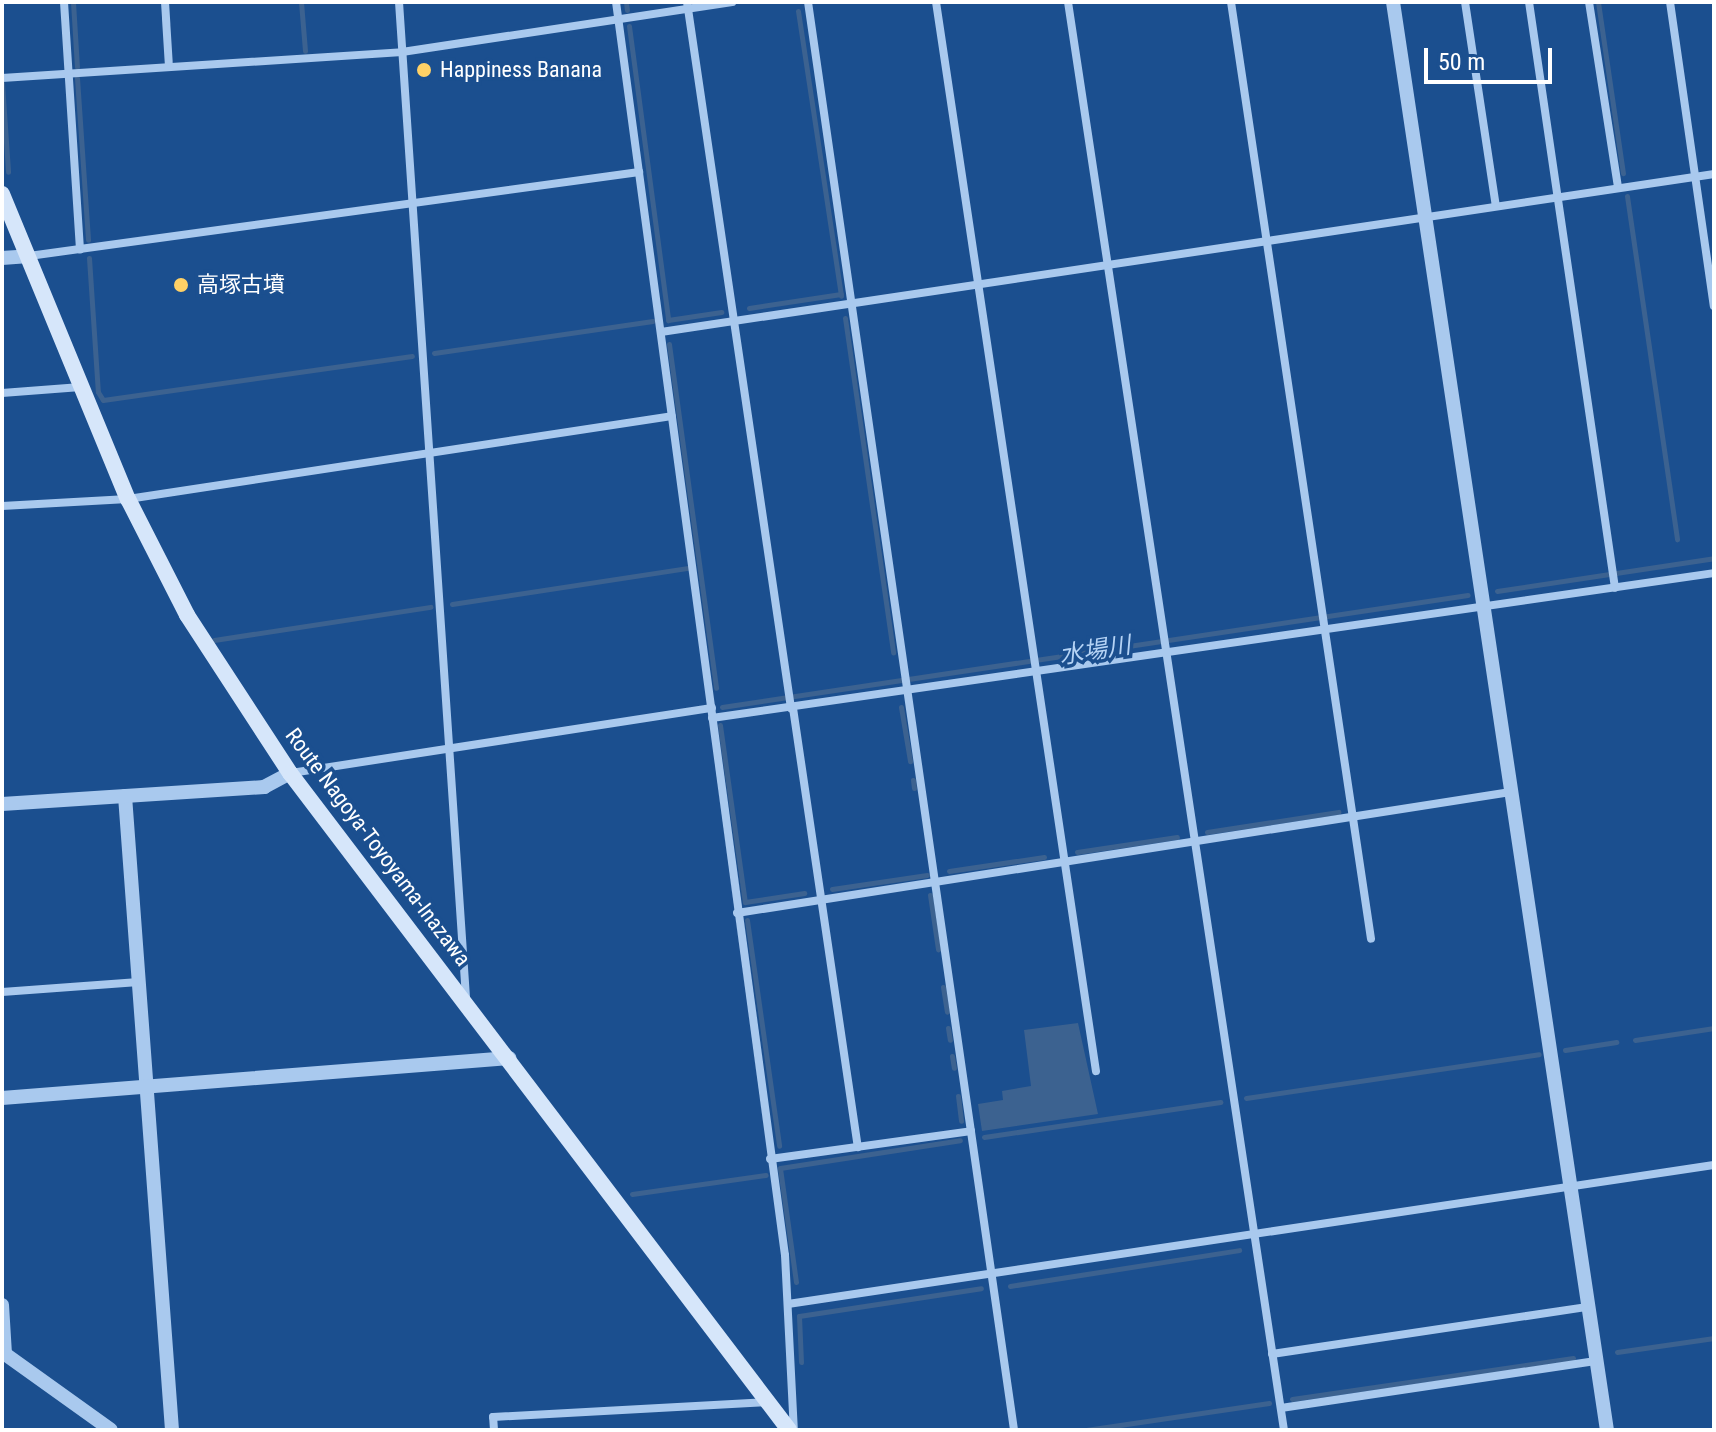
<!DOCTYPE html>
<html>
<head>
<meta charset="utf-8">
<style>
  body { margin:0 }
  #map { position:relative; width:1716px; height:1432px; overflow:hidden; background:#1b4f8f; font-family:"Roboto Condensed","Noto Sans JP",sans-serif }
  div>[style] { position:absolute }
  .water>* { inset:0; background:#3c6290 }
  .stream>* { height:5px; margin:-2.5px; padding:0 2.5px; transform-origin:2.5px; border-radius:2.5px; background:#3c6290 }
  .minor>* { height:8px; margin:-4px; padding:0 4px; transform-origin:4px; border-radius:4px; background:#a9c9ee }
  .tertiary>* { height:14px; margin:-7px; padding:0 7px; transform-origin:7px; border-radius:7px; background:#a9c9ee }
  .secondary>* { height:16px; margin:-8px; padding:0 8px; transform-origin:8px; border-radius:8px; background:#d6e6fa }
  .dots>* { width:22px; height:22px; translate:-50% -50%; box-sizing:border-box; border:4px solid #1b4f8f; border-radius:50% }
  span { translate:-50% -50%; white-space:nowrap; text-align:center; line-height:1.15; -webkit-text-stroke:7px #1b4f8f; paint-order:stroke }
  .poi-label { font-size:22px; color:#fff }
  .left { translate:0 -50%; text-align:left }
  .street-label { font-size:22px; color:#fff }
  .water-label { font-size:24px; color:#b5d3f5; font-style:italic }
  .frame { position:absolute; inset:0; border:4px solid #fff; pointer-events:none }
  .scale { position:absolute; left:1424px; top:48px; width:128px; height:36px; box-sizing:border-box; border:4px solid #fff; border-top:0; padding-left:10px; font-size:24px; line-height:28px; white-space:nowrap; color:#fff; -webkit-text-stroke:6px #1b4f8f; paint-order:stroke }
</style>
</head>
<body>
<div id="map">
  <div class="water">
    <div style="clip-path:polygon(1078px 1023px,1098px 1114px,982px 1131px,978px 1104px,1003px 1100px,1002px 1091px,1031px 1086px,1024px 1030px)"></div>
  </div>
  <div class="stream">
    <div style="left:73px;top:2px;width:65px;rotate:86.5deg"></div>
    <div style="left:301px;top:2px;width:49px;rotate:85.3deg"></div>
    <div style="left:626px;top:2px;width:8px;rotate:83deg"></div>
    <div style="left:1598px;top:2px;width:173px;rotate:81.7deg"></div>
    <div style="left:798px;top:11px;width:288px;rotate:81.4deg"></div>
    <div style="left:629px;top:26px;width:297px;rotate:82.4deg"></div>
    <div style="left:668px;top:320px;width:54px;rotate:-8.6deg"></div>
    <div style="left:77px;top:78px;width:162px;rotate:86.1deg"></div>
    <div style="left:2px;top:83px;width:89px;rotate:86.1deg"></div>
    <div style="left:1627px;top:196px;width:347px;rotate:81.7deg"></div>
    <div style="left:89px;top:258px;width:134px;rotate:86.2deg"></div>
    <div style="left:98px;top:392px;width:9px;rotate:58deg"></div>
    <div style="left:103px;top:400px;width:312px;rotate:-8.1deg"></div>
    <div style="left:749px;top:308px;width:93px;rotate:-8.7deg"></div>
    <div style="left:845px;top:318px;width:338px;rotate:81.8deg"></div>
    <div style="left:669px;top:344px;width:347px;rotate:82.2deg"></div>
    <div style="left:434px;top:353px;width:221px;rotate:-8.3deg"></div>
    <div style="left:1497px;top:591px;width:219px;rotate:-8.6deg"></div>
    <div style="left:452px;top:604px;width:239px;rotate:-8.7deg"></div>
    <div style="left:214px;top:640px;width:219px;rotate:-8.7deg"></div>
    <div style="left:722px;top:707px;width:754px;rotate:-8.54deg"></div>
    <div style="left:901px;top:707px;width:55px;rotate:80.5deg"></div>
    <div style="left:720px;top:725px;width:179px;rotate:82deg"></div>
    <div style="left:745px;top:902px;width:60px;rotate:-8.7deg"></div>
    <div style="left:913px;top:780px;width:8px;rotate:83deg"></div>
    <div style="left:1207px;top:832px;width:133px;rotate:-8.7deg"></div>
    <div style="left:1077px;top:852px;width:101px;rotate:-8.5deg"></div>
    <div style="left:949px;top:871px;width:96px;rotate:-8.4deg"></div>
    <div style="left:832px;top:889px;width:96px;rotate:-8.4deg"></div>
    <div style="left:930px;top:895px;width:55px;rotate:81.6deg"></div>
    <div style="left:747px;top:920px;width:228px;rotate:81.9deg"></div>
    <div style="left:943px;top:987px;width:25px;rotate:81deg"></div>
    <div style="left:948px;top:1028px;width:12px;rotate:81deg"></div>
    <div style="left:1635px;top:1040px;width:80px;rotate:-8.6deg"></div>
    <div style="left:1565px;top:1050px;width:52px;rotate:-8.9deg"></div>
    <div style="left:952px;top:1056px;width:12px;rotate:81deg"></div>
    <div style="left:958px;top:1096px;width:25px;rotate:83deg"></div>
    <div style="left:1246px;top:1098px;width:296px;rotate:-8.5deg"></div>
    <div style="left:984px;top:1137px;width:239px;rotate:-8.4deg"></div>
    <div style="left:632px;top:1194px;width:135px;rotate:-8.1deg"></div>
    <div style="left:796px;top:1282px;width:115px;rotate:-98deg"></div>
    <div style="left:780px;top:1168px;width:182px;rotate:-8.8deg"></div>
    <div style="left:1010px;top:1286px;width:232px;rotate:-8.9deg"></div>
    <div style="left:1617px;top:1352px;width:98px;rotate:-8.2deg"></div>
    <div style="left:801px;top:1362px;width:46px;rotate:-92.5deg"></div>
    <div style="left:799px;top:1316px;width:184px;rotate:-8.7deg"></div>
    <div style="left:1292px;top:1399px;width:284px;rotate:-8.3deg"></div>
    <div style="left:1086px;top:1430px;width:185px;rotate:-8.4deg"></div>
  </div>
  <div class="minor">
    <div style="left:64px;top:2px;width:248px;rotate:86.3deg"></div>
    <div style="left:165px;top:2px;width:65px;rotate:86.5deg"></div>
    <div style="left:399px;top:2px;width:998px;rotate:86.15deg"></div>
    <div style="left:616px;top:2px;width:1264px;rotate:82.32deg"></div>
    <div style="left:785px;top:1255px;width:175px;rotate:87.1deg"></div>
    <div style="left:687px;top:2px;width:714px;rotate:81.62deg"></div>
    <div style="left:808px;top:2px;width:1443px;rotate:81.79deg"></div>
    <div style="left:936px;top:2px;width:1081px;rotate:81.49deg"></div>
    <div style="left:1068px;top:2px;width:1444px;rotate:81.4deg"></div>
    <div style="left:1231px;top:2px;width:947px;rotate:81.5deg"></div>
    <div style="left:1465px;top:2px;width:206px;rotate:81.4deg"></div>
    <div style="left:1529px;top:2px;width:592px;rotate:81.65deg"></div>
    <div style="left:1589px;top:2px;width:188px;rotate:81.1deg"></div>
    <div style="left:1670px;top:2px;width:307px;rotate:81.8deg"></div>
    <div style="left:2px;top:78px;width:401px;rotate:-3.7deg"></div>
    <div style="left:402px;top:52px;width:334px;rotate:-8.6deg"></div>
    <div style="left:29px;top:256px;width:616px;rotate:-7.84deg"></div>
    <div style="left:661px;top:332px;width:1065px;rotate:-8.53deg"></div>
    <div style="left:2px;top:393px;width:79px;rotate:-4.3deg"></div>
    <div style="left:2px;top:506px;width:126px;rotate:-3.2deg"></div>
    <div style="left:128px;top:499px;width:550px;rotate:-8.67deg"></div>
    <div style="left:793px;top:708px;width:444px;rotate:81.6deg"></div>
    <div style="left:712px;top:718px;width:1012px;rotate:-8.23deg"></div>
    <div style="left:291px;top:773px;width:426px;rotate:-8.8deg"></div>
    <div style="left:737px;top:913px;width:783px;rotate:-8.89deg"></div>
    <div style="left:2px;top:992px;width:137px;rotate:-4.2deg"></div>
    <div style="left:770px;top:1159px;width:203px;rotate:-7.9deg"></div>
    <div style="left:788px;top:1304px;width:936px;rotate:-8.54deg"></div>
    <div style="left:1272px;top:1354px;width:319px;rotate:-8.5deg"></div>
    <div style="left:1281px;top:1408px;width:318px;rotate:-8.5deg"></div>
    <div style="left:494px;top:1430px;width:13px;rotate:-94deg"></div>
    <div style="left:493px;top:1417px;width:274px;rotate:-3.1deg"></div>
  </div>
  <div class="tertiary">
    <div style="left:1393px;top:2px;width:1444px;rotate:81.48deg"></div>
    <div style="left:2px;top:258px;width:27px;rotate:-4deg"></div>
    <div style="left:125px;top:796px;width:636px;rotate:85.76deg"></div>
    <div style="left:2px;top:804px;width:263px;rotate:-3.7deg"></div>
    <div style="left:264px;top:787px;width:30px;rotate:-28deg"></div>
    <div style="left:2px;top:1098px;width:509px;rotate:-4.51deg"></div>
    <div style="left:2px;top:1305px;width:49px;rotate:86.5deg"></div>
    <div style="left:5px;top:1354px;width:130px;rotate:35.6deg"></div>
  </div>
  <div class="secondary">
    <div style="left:2px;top:194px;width:330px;rotate:67.6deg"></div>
    <div style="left:128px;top:499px;width:130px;rotate:63deg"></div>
    <div style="left:187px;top:615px;width:189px;rotate:56.9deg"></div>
    <div style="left:290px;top:773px;width:825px;rotate:52.78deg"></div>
  </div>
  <div class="dots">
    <div style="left:424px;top:70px;background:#ffd166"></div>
    <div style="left:181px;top:285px;background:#ffd166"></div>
  </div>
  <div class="poi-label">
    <span class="left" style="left:440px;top:70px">Happiness Banana</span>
    <span class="left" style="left:197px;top:285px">高塚古墳</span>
  </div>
  <div class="street-label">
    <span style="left:378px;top:847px;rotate:53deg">Route Nagoya-Toyoyama-Inazawa</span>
  </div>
  <div class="water-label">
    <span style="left:1095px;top:651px;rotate:-9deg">水場川</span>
  </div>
  <div class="frame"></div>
  <div class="scale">50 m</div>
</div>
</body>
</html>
